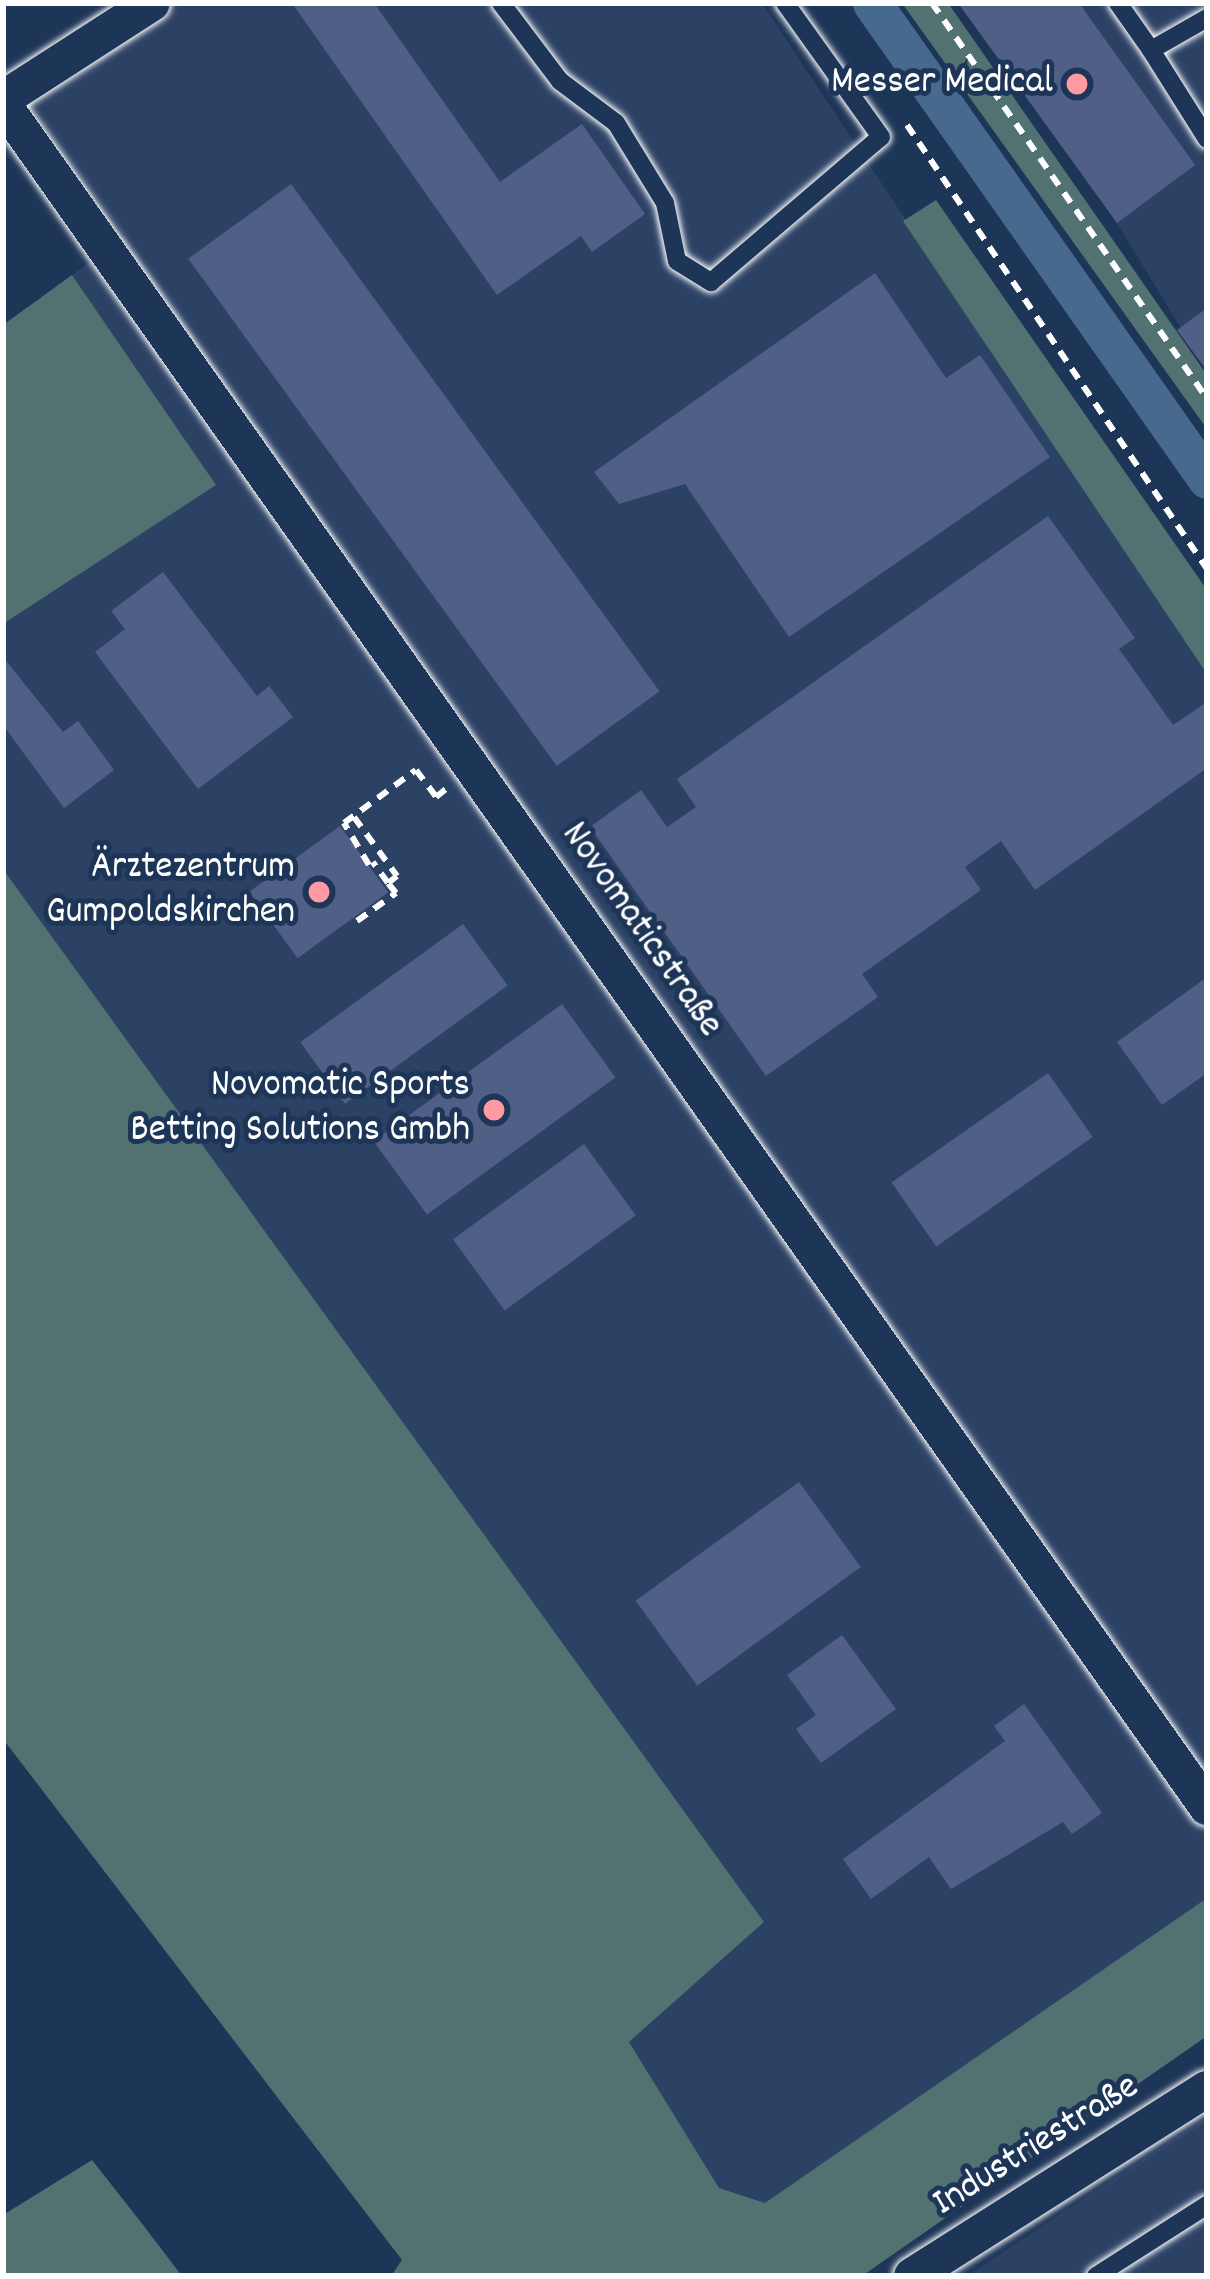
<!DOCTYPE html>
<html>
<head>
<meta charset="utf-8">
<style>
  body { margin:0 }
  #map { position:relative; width:1210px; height:2279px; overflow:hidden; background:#1d3557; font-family:Dekko,sans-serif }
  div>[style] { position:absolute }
  .built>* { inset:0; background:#2c4265 }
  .green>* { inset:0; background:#527272 }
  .canal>* { height:39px; margin:-19.5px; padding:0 19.5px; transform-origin:19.5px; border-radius:19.5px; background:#46698d }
  .building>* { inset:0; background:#505f86; transform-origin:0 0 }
  .path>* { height:6px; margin-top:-3px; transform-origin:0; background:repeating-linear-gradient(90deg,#fff 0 12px,transparent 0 21px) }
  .roads { filter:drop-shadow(0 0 3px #fff) drop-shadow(0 0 3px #fff) }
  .lane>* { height:18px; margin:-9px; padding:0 9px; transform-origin:9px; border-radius:9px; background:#1d3557 }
  .street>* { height:36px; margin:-18px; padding:0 18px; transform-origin:18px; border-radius:18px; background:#1d3557 }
  .dots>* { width:33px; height:33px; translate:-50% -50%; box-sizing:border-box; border:6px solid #1d3557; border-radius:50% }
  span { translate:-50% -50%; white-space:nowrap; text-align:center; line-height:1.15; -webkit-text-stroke:10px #1d3557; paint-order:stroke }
  .poi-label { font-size:39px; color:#fff }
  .right { translate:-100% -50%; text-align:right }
  .street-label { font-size:39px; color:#fff }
  .frame { position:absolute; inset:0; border:6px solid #fff; pointer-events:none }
</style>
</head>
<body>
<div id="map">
  <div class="built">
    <div style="clip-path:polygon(116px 3px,762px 3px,1207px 674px,1207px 1898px,765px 2204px,719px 2189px,629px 2042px,764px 1922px,3px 869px,3px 624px,216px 485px,72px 275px,125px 236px,28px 103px)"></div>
    <div style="clip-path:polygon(958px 3px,1207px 3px,1207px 371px,1117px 223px)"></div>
    <div style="clip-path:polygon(1204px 2119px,1207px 2276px,967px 2276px)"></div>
  </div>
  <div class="green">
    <div style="clip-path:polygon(902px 3px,948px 3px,1207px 375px,1207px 429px)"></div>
    <div style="clip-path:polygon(936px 200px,1207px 590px,1207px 674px,903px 221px)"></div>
    <div style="clip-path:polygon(72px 275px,216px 485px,3px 624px,3px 325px)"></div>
    <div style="clip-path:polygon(3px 869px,764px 1922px,629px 2042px,719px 2188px,765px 2203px,1207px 1898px,1207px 2036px,862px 2276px,391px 2276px,402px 2260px,3px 1739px)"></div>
    <div style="clip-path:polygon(92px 2160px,140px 2221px,182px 2276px,3px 2276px,3px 2215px)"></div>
  </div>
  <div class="canal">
    <div style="left:872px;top:3px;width:582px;rotate:54.86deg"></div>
  </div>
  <div class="building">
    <div style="clip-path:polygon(292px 3px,374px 3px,500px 182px,582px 124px,645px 214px,592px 252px,581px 236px,497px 295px)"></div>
    <div style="clip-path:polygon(958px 3px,1079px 3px,1195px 165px,1117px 223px)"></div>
    <div style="left:291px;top:184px;width:627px;height:127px;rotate:54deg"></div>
    <div style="clip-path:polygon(875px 273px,946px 378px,980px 355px,1050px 457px,789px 637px,685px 484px,619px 504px,594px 472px)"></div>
    <div style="clip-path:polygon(1207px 308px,1207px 371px,1177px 330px)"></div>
    <div style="clip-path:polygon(1048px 516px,1135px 638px,1119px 649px,1173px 725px,1207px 702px,1207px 768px,1035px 890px,1001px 841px,965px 867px,981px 890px,862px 974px,878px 997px,766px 1076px,590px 827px,641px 790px,667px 827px,696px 807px,677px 779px)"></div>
    <div style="clip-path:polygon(163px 572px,257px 696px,269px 686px,293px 717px,198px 789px,95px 652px,125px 629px,111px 611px)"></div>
    <div style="clip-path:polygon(3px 657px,63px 732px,78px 721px,114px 770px,64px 808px,3px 725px)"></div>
    <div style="left:340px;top:826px;width:82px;height:112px;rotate:54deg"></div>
    <div style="left:463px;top:924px;width:76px;height:201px;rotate:54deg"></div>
    <div style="clip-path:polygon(1207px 977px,1207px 1073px,1162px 1105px,1117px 1042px)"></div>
    <div style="left:562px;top:1004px;width:91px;height:233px;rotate:54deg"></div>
    <div style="left:1048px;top:1073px;width:78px;height:191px;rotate:55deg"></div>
    <div style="left:584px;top:1144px;width:88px;height:162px;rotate:54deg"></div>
    <div style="left:799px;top:1482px;width:105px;height:202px;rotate:54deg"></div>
    <div style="clip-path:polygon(842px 1635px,896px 1709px,821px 1763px,796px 1729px,816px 1715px,787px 1675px)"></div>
    <div style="clip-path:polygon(1024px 1704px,1102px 1813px,1072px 1834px,1063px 1822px,951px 1889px,929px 1857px,871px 1899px,843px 1859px,1005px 1741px,994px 1726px)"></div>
  </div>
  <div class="path">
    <div style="left:932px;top:3px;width:482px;rotate:55.2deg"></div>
    <div style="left:907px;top:125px;width:536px;rotate:55.95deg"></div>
    <div style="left:354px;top:817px;width:73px;rotate:53.9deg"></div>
    <div style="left:397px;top:876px;width:11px;rotate:142deg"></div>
    <div style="left:388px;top:883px;width:26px;rotate:-126deg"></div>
    <div style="left:369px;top:865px;width:49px;rotate:-120.8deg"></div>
    <div style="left:344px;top:823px;width:89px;rotate:-36.4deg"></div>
    <div style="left:416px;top:770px;width:34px;rotate:53deg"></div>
    <div style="left:436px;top:797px;width:13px;rotate:-39deg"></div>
    <div style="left:357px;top:921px;width:48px;rotate:-35.7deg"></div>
    <div style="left:396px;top:893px;width:13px;rotate:-129deg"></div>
  </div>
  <div class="roads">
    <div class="lane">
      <div style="left:501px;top:3px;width:98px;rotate:52.9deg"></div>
      <div style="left:560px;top:81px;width:70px;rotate:36.9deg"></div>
      <div style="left:616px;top:123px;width:94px;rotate:58.5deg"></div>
      <div style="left:665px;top:203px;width:59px;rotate:78.3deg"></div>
      <div style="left:677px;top:261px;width:40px;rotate:32deg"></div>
      <div style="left:711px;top:282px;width:223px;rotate:-40.5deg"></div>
      <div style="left:881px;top:137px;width:165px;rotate:-125.6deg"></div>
      <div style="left:1118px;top:3px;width:57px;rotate:54.9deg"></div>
      <div style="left:1151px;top:50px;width:64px;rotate:-29.7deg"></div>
      <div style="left:1151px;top:50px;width:105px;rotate:57.8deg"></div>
      <div style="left:1096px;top:2276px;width:132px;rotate:-32.6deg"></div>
    </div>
    <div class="street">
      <div style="left:3px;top:99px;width:177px;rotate:-32.8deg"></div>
      <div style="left:3px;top:104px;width:2086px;rotate:54.74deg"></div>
      <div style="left:912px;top:2276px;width:349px;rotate:-32.4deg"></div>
    </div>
  </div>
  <div class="dots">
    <div style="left:1077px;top:84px;background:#ff9aa2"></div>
    <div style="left:319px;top:892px;background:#ff9aa2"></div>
    <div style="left:494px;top:1110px;background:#ff9aa2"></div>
  </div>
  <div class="poi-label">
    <span class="right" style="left:1053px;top:84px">Messer Medical</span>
    <span class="right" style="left:295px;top:892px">Ärztezentrum<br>Gumpoldskirchen</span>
    <span class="right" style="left:470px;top:1110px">Novomatic Sports<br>Betting Solutions Gmbh</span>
  </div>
  <div class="street-label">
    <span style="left:640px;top:931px;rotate:55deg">Novomaticstraße</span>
    <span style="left:1037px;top:2147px;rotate:-32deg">Industriestraße</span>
  </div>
  <div class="frame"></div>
</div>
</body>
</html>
